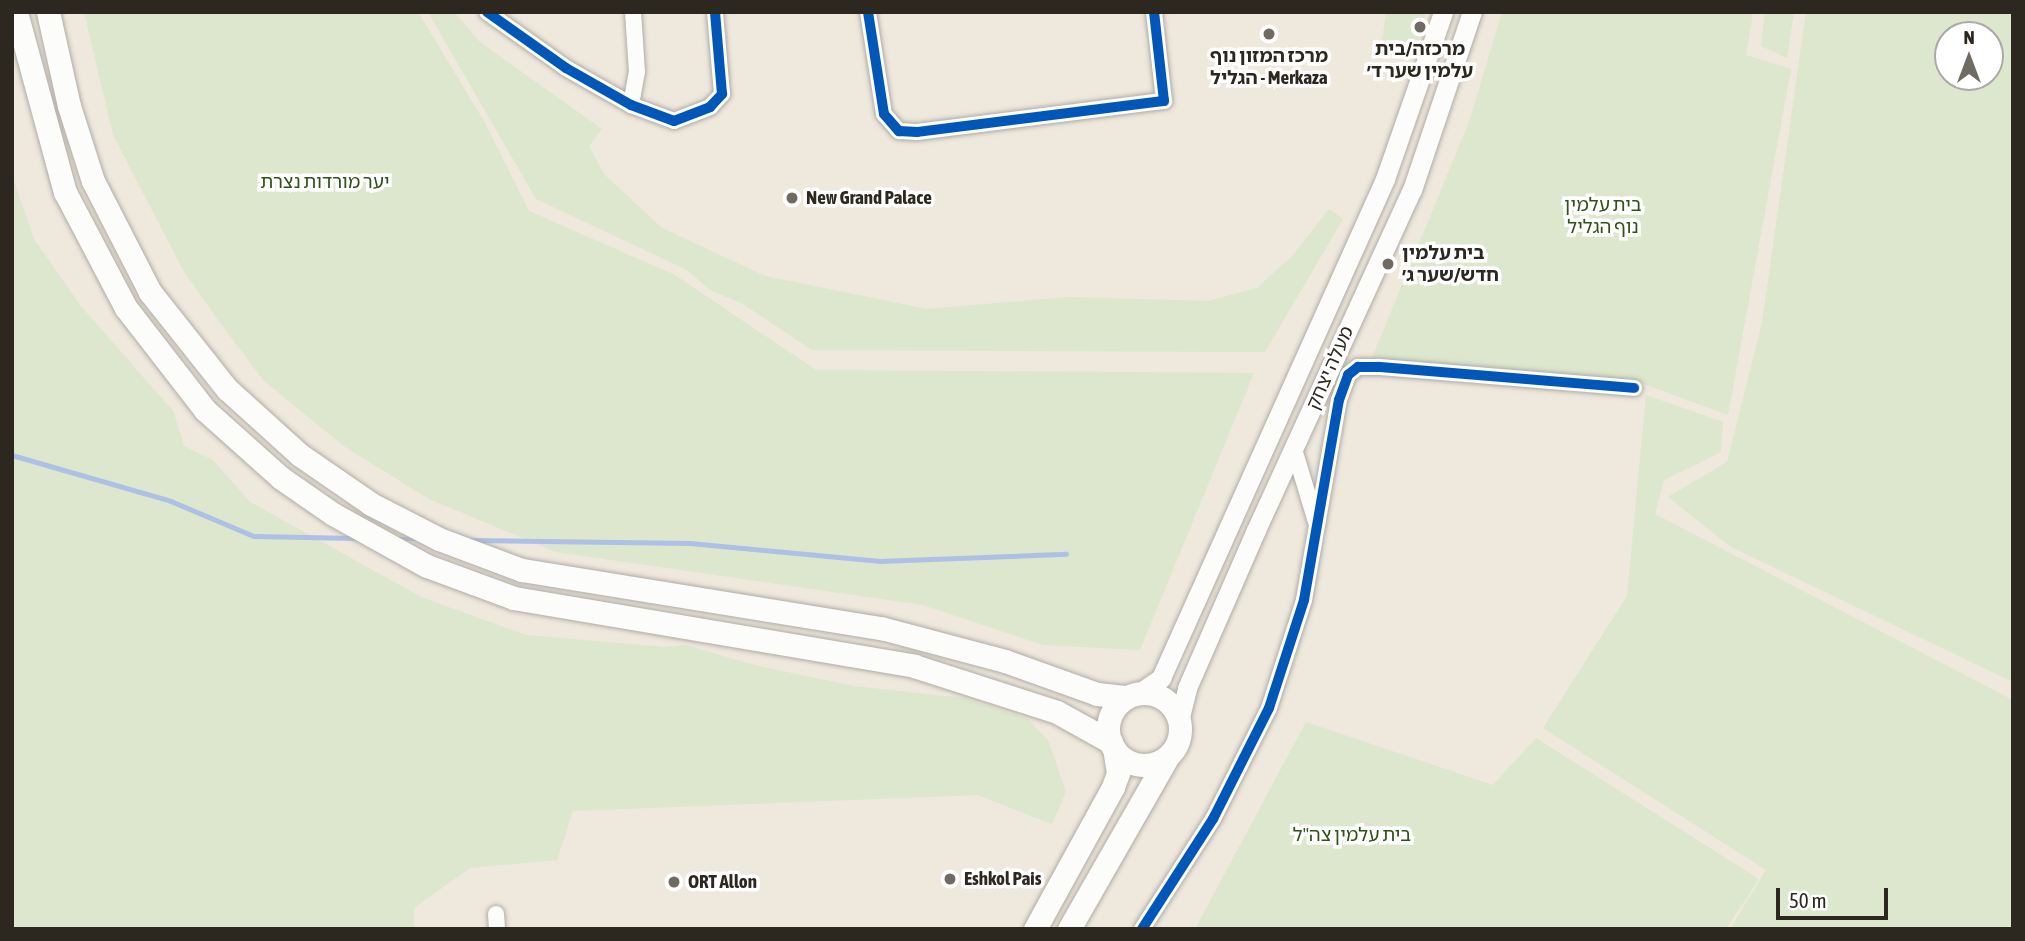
<!DOCTYPE html>
<html>
<head>
<meta charset="utf-8">
<style>
  body { margin:0 }
  #map { position:relative; width:2025px; height:941px; overflow:hidden; background:#eee8dd; font-family:"Asap Condensed","Noto Sans Hebrew",sans-serif }
  div>[style] { position:absolute }
  .green>* { inset:0; background:#dce7cd }
  .stream>* { height:4.5px; margin:-2.25px; padding:0 2.25px; transform-origin:2.25px; border-radius:2.25px; background:#aec0e5 }
  .roads { filter:drop-shadow(0 0 2px #b1aca4) drop-shadow(0 0 2px #b1aca4) }
  .minor>* { height:16px; margin:-8px; padding:0 8px; transform-origin:8px; border-radius:8px; background:#fcfcfa }
  .tertiary>* { height:19px; margin:-9.5px; padding:0 9.5px; transform-origin:9.5px; border-radius:9.5px; background:#fcfcfa }
  .secondary>* { height:23px; margin:-11.5px; padding:0 11.5px; transform-origin:11.5px; border-radius:11.5px; background:#fcfcfa }
  .secondary>.ring { margin:-11.5px; padding:0; box-sizing:content-box; background:none; border:23px solid #fcfcfa; border-radius:50% }
  .cycleway>* { height:10px; margin:-5px; padding:0 5px; transform-origin:5px; border-radius:5px; background:#0057b8 }
  .dots>* { width:19px; height:19px; translate:-50% -50%; box-sizing:border-box; border:4px solid #fff; border-radius:50% }
  span { translate:-50% -50%; white-space:nowrap; text-align:center; line-height:1.15; -webkit-text-stroke:7px #fff; paint-order:stroke }
  .poi-label { font-size:19px; color:#2c2820; font-weight:700 }
  .left { translate:0 -50%; text-align:left }
  .park-label { font-size:19px; color:#2f5217 }
  .street-label { font-size:19px; color:#2c2820 }
  .frame { position:absolute; inset:0; border:14px solid #2c2820; pointer-events:none }
  .north { position:absolute; left:1934px; top:21px; width:70px; height:70px; box-sizing:border-box; background:#fff; border:2px solid #aba9a6; border-radius:50%; rotate:0deg; font-size:19px; font-weight:700; line-height:28px; text-align:center; color:#2c2820 }
  .north::after { content:''; display:block; margin:auto; width:24px; height:32px; background:#706b62; clip-path:polygon(50% 0,100% 100%,50% 72%,0 100%) }
  .scale { position:absolute; left:1776px; top:888px; width:112px; height:32px; box-sizing:border-box; border:4px solid #2c2820; border-top:0; padding-left:9px; font-size:21px; line-height:24px; white-space:nowrap; color:#2c2820; -webkit-text-stroke:5px #fff; paint-order:stroke }
</style>
</head>
<body>
<div id="map">
  <div class="green">
    <div style="clip-path:polygon(84px 12px,418px 12px,484px 121px,529px 211px,675px 275px,816px 370px,1254px 373px,1140px 650px,1043px 645px,923px 605px,556px 552px,429px 499px,345px 447px,264px 381px,218px 320px,183px 270px,113px 135px)"></div>
    <div style="clip-path:polygon(428px 12px,454px 12px,480px 42px,602px 129px,589px 146px,604px 174px,662px 228px,765px 276px,927px 309px,1069px 297px,1208px 301px,1257px 288px,1293px 255px,1329px 209px,1343px 219px,1265px 352px,812px 350px,743px 304px,710px 290px,687px 270px,536px 199px)"></div>
    <div style="clip-path:polygon(1386px 12px,1426px 12px,1413px 60px,1380px 55px)"></div>
    <div style="clip-path:polygon(1502px 12px,1753px 12px,1746px 55px,1791px 69px,1728px 415px,1636px 381px,1372px 358px,1469px 122px)"></div>
    <div style="clip-path:polygon(1765px 12px,1794px 12px,1787px 58px,1761px 46px)"></div>
    <div style="clip-path:polygon(evenodd,1806px 12px,2013px 12px,2013px 682px,1731px 547px,1668px 497px,1727px 462px,1762px 323px,1806px 12px,1990px 35px,1990px 77px,1948px 77px,1948px 35px,1990px 35px)"></div>
    <div style="clip-path:polygon(12px 175px,34px 239px,80px 305px,173px 411px,184px 446px,213px 460px,250px 502px,421px 597px,526px 635px,665px 647px,686px 645px,754px 665px,854px 686px,963px 698px,1028px 719px,1049px 742px,1066px 792px,1052px 824px,977px 795px,573px 811px,557px 860px,470px 868px,414px 908px,414px 929px,12px 929px)"></div>
    <div style="clip-path:polygon(1646px 395px,1723px 422px,1721px 452px,1664px 480px,1655px 514px,2013px 700px,2013px 929px,1730px 929px,1766px 870px,1543px 728px,1627px 596px)"></div>
    <div style="clip-path:polygon(1306px 722px,1493px 785px,1536px 738px,1759px 879px,1726px 929px,1195px 929px)"></div>
  </div>
  <div class="stream">
    <div style="left:12px;top:455px;width:166px;rotate:16.1deg"></div>
    <div style="left:171px;top:501px;width:90px;rotate:22.9deg"></div>
    <div style="left:254px;top:536px;width:102px;rotate:1.1deg"></div>
    <div style="left:396px;top:539px;width:23px"></div>
    <div style="left:469px;top:540px;width:221px;rotate:0.8deg"></div>
    <div style="left:690px;top:543px;width:191px;rotate:5.4deg"></div>
    <div style="left:880px;top:561px;width:186px;rotate:-2.2deg"></div>
  </div>
  <div class="roads">
    <div class="minor">
      <div style="left:487px;top:12px;width:97px;rotate:35.3deg"></div>
      <div style="left:566px;top:68px;width:75px;rotate:29.6deg"></div>
      <div style="left:631px;top:105px;width:46px;rotate:20.4deg"></div>
      <div style="left:674px;top:121px;width:39px;rotate:-21deg"></div>
      <div style="left:710px;top:107px;width:18px;rotate:-47deg"></div>
      <div style="left:722px;top:94px;width:82px;rotate:-94.9deg"></div>
      <div style="left:868px;top:12px;width:103px;rotate:81.1deg"></div>
      <div style="left:884px;top:114px;width:23px;rotate:49deg"></div>
      <div style="left:899px;top:131px;width:18px;rotate:3deg"></div>
      <div style="left:917px;top:132px;width:249px;rotate:-7.2deg"></div>
      <div style="left:1164px;top:101px;width:90px;rotate:-96.4deg"></div>
      <div style="left:631px;top:105px;width:34px;rotate:-80deg"></div>
      <div style="left:637px;top:72px;width:60px;rotate:-93.8deg"></div>
      <div style="left:1294px;top:449px;width:76px;rotate:73.2deg"></div>
      <div style="left:496px;top:914px;width:15px;rotate:86deg"></div>
      <div style="left:1142px;top:929px;width:131px;rotate:-57.2deg"></div>
      <div style="left:1213px;top:819px;width:124px;rotate:-63.2deg"></div>
      <div style="left:1269px;top:708px;width:114px;rotate:-72deg"></div>
      <div style="left:1304px;top:600px;width:203px;rotate:-80.1deg"></div>
      <div style="left:1339px;top:400px;width:27px;rotate:-70deg"></div>
      <div style="left:1348px;top:375px;width:13px;rotate:-39deg"></div>
      <div style="left:1358px;top:367px;width:21px"></div>
      <div style="left:1379px;top:367px;width:256px;rotate:4.7deg"></div>
    </div>
    <div class="tertiary">
      <div style="left:1139px;top:693px;width:27px;rotate:-34deg"></div>
      <div style="left:1161px;top:678px;width:547px;rotate:-65.82deg"></div>
      <div style="left:1385px;top:179px;width:177px;rotate:-70.8deg"></div>
      <div style="left:1179px;top:721px;width:34px;rotate:-76deg"></div>
      <div style="left:1187px;top:688px;width:172px;rotate:-66.4deg"></div>
      <div style="left:1256px;top:530px;width:374px;rotate:-65.4deg"></div>
      <div style="left:1412px;top:190px;width:188px;rotate:-71.4deg"></div>
    </div>
    <div class="secondary">
      <div style="left:16px;top:12px;width:187px;rotate:74.8deg"></div>
      <div style="left:65px;top:192px;width:131px;rotate:62.3deg"></div>
      <div style="left:126px;top:308px;width:129px;rotate:52.2deg"></div>
      <div style="left:205px;top:410px;width:102px;rotate:41.8deg"></div>
      <div style="left:281px;top:478px;width:63px;rotate:34.7deg"></div>
      <div style="left:333px;top:514px;width:107px;rotate:29deg"></div>
      <div style="left:427px;top:566px;width:93px;rotate:20.2deg"></div>
      <div style="left:514px;top:598px;width:406px;rotate:9.6deg"></div>
      <div style="left:914px;top:666px;width:150px;rotate:17.8deg"></div>
      <div style="left:1057px;top:712px;width:62px;rotate:29.1deg"></div>
      <div style="left:48px;top:12px;width:96px;rotate:77.4deg"></div>
      <div style="left:69px;top:106px;width:79px;rotate:72.3deg"></div>
      <div style="left:93px;top:181px;width:125px;rotate:62.8deg"></div>
      <div style="left:150px;top:292px;width:124px;rotate:51.6deg"></div>
      <div style="left:227px;top:389px;width:98px;rotate:42.1deg"></div>
      <div style="left:300px;top:455px;width:86px;rotate:34.6deg"></div>
      <div style="left:371px;top:504px;width:76px;rotate:27.2deg"></div>
      <div style="left:439px;top:539px;width:89px;rotate:20.5deg"></div>
      <div style="left:522px;top:570px;width:364px;rotate:9.2deg"></div>
      <div style="left:881px;top:628px;width:128px;rotate:14.9deg"></div>
      <div style="left:1005px;top:661px;width:98px;rotate:19.7deg"></div>
      <div style="left:1097px;top:694px;width:30px;rotate:6deg"></div>
      <div class="ring" style="left:1108px;top:693px;width:49px;height:49px"></div>
      <div style="left:1035px;top:929px;width:162px;rotate:-61.2deg"></div>
      <div style="left:1113px;top:787px;width:15px;rotate:-70deg"></div>
      <div style="left:1118px;top:773px;width:25px;rotate:-99deg"></div>
      <div style="left:1069px;top:929px;width:199px;rotate:-60.2deg"></div>
    </div>
  </div>
  <div class="cycleway">
    <div style="left:487px;top:12px;width:97px;rotate:35.3deg"></div>
    <div style="left:566px;top:68px;width:75px;rotate:29.6deg"></div>
    <div style="left:631px;top:105px;width:46px;rotate:20.4deg"></div>
    <div style="left:674px;top:121px;width:39px;rotate:-21deg"></div>
    <div style="left:710px;top:107px;width:18px;rotate:-47deg"></div>
    <div style="left:722px;top:94px;width:82px;rotate:-94.9deg"></div>
    <div style="left:868px;top:12px;width:103px;rotate:81.1deg"></div>
    <div style="left:884px;top:114px;width:23px;rotate:49deg"></div>
    <div style="left:899px;top:131px;width:18px;rotate:3deg"></div>
    <div style="left:917px;top:132px;width:249px;rotate:-7.2deg"></div>
    <div style="left:1164px;top:101px;width:90px;rotate:-96.4deg"></div>
    <div style="left:1142px;top:929px;width:131px;rotate:-57.2deg"></div>
    <div style="left:1213px;top:819px;width:124px;rotate:-63.2deg"></div>
    <div style="left:1269px;top:708px;width:114px;rotate:-72deg"></div>
    <div style="left:1304px;top:600px;width:203px;rotate:-80.1deg"></div>
    <div style="left:1339px;top:400px;width:27px;rotate:-70deg"></div>
    <div style="left:1348px;top:375px;width:13px;rotate:-39deg"></div>
    <div style="left:1358px;top:367px;width:21px"></div>
    <div style="left:1379px;top:367px;width:256px;rotate:4.7deg"></div>
  </div>
  <div class="dots">
    <div style="left:1420px;top:27px;background:#706b62"></div>
    <div style="left:1269px;top:34px;background:#706b62"></div>
    <div style="left:792px;top:198px;background:#706b62"></div>
    <div style="left:1388px;top:264px;background:#706b62"></div>
    <div style="left:950px;top:879px;background:#706b62"></div>
    <div style="left:674px;top:882px;background:#706b62"></div>
  </div>
  <div class="poi-label">
    <span style="left:1420px;top:60px">מרכזה/בית<br>עלמין שער ד׳</span>
    <span style="left:1269px;top:67px">מרכז המזון נוף<br>הגליל - Merkaza</span>
    <span class="left" style="left:806px;top:198px">New Grand Palace</span>
    <span class="left" style="left:1402px;top:264px">בית עלמין<br>חדש/שער ג׳</span>
    <span class="left" style="left:964px;top:879px">Eshkol Pais</span>
    <span class="left" style="left:688px;top:882px">ORT Allon</span>
  </div>
  <div class="park-label">
    <span style="left:325px;top:182px">יער מורדות נצרת</span>
    <span style="left:1603px;top:216px">בית עלמין<br>נוף הגליל</span>
    <span style="left:1352px;top:835px">בית עלמין צה"ל</span>
  </div>
  <div class="street-label">
    <span style="left:1330px;top:368px;rotate:-66deg">מעלה יצחק</span>
  </div>
  <div class="frame"></div>
  <div class="north">N</div>
  <div class="scale">50 m</div>
</div>
</body>
</html>
